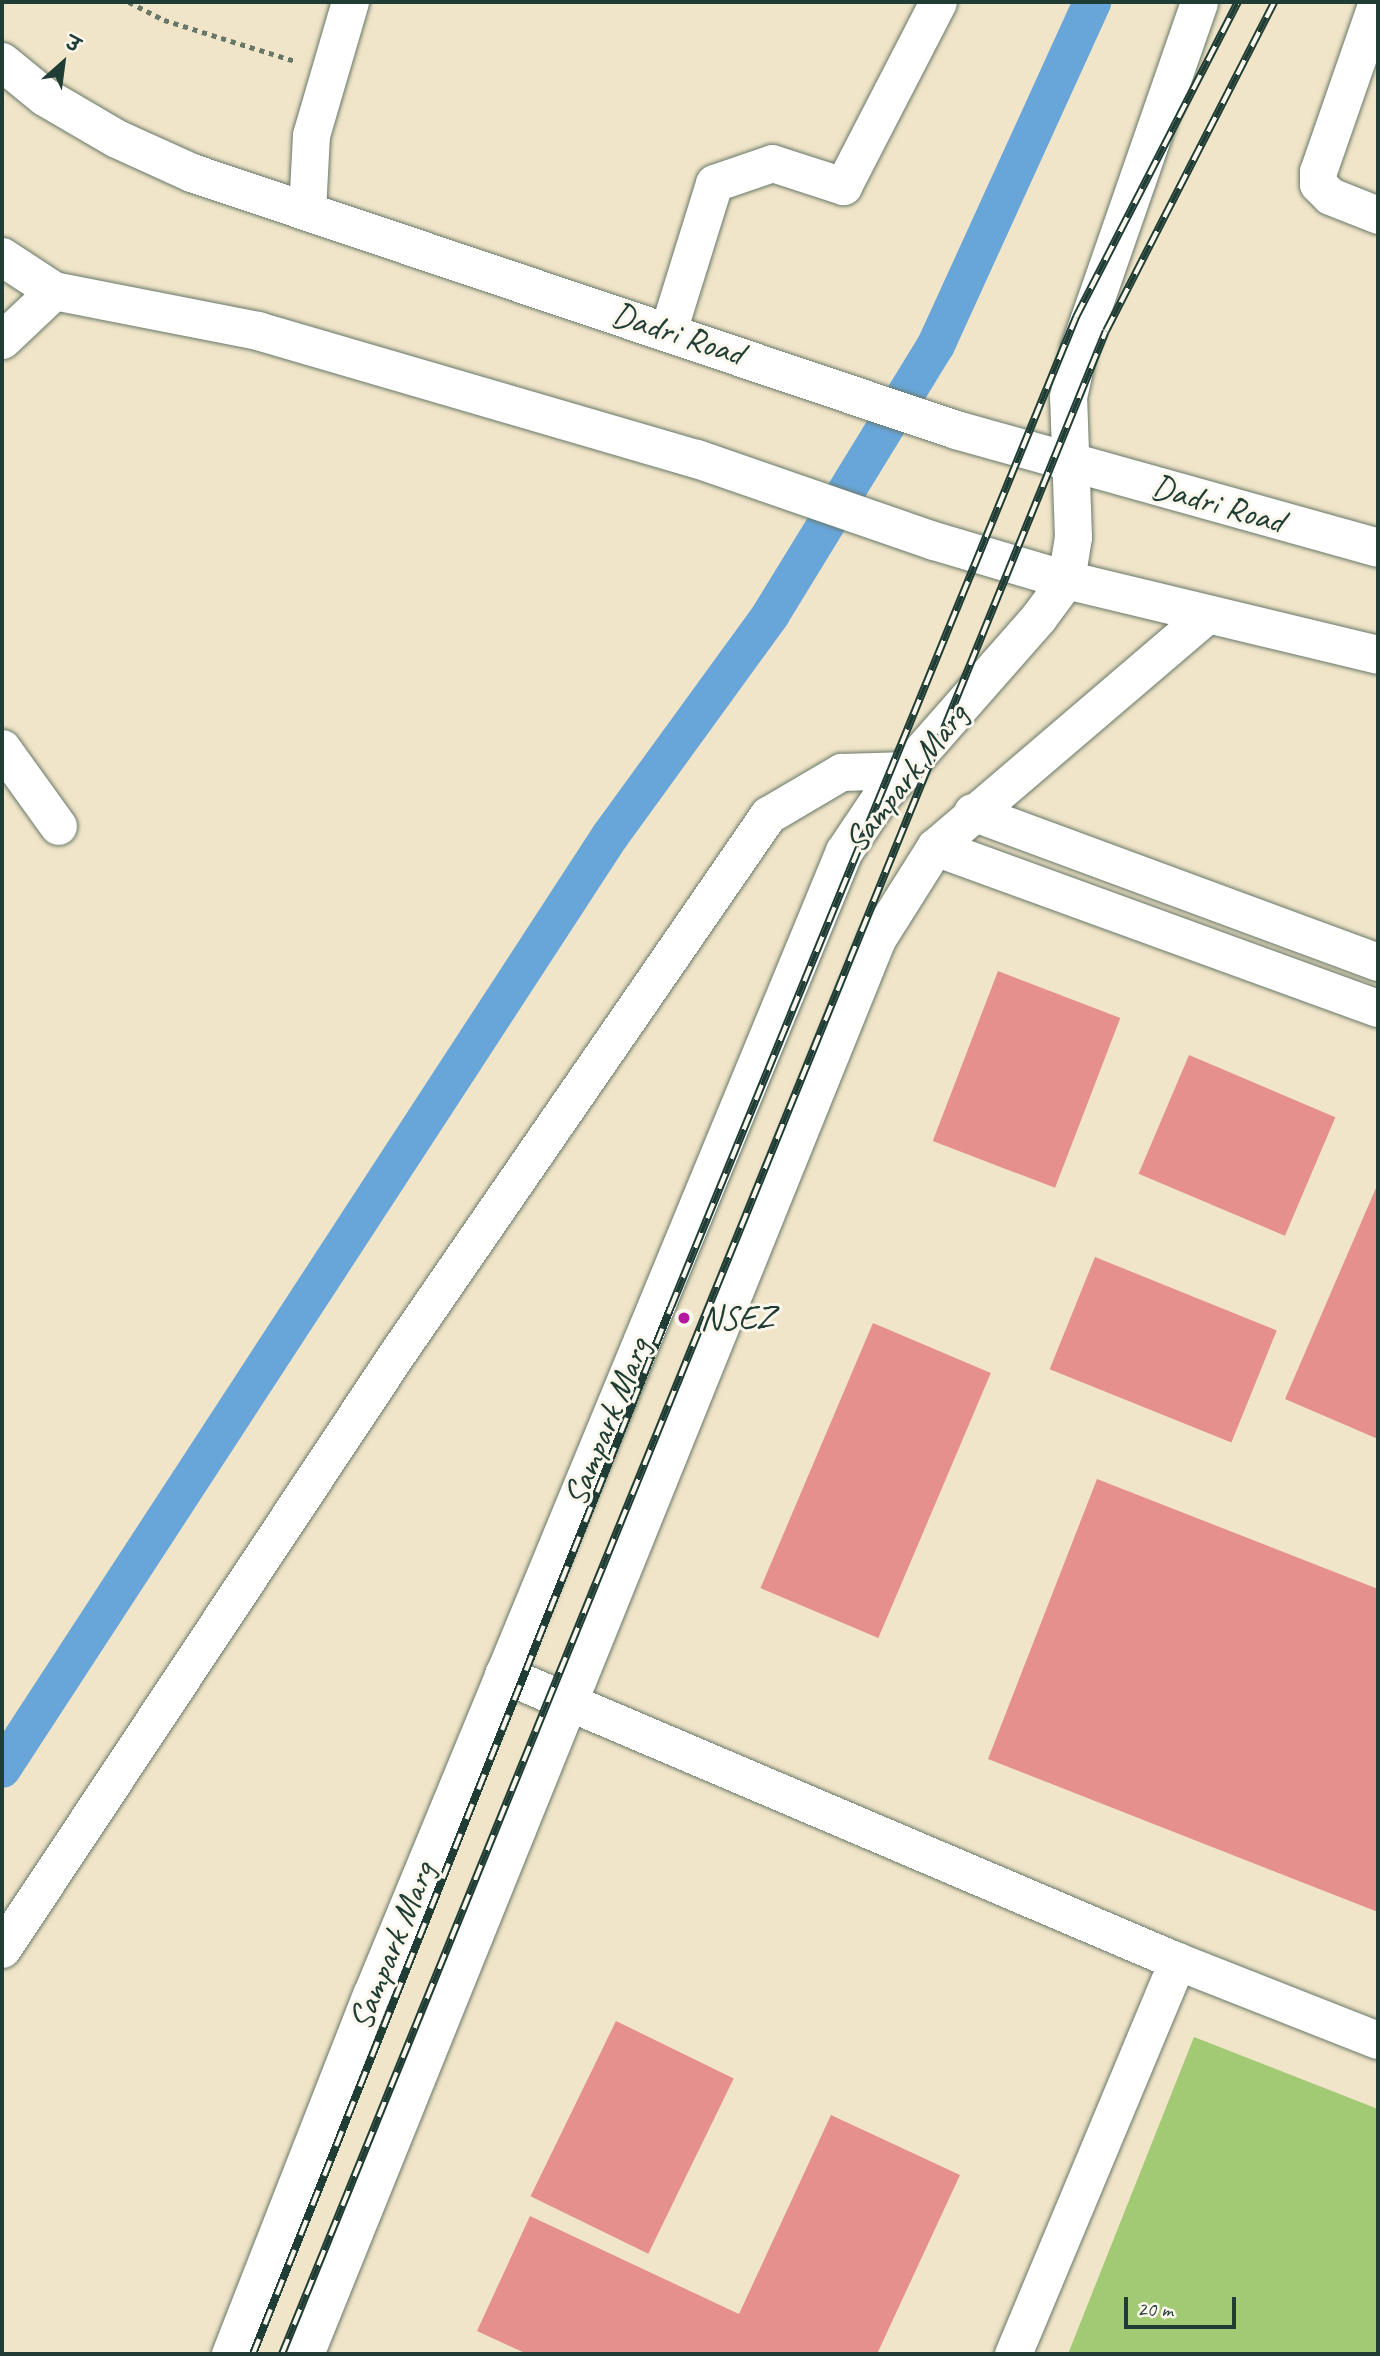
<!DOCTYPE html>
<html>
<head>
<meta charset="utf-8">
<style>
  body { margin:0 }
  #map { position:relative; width:1380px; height:2356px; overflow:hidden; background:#f1e5c9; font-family:Caveat,"Playpen Sans Deva",sans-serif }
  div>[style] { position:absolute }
  .green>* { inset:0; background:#a2c974 }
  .canal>* { height:38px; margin:-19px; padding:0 19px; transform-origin:19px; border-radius:19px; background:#68a6da }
  .building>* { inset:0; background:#e5908c; transform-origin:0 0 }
  .path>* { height:4.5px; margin-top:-2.25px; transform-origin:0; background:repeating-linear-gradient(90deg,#687868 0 5px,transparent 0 10px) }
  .roads { filter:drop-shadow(0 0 2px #687868) drop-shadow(0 0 2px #687868) }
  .minor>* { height:37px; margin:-18.5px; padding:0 18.5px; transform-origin:18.5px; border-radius:18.5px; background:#fff }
  .major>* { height:38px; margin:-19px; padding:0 19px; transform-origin:19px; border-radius:19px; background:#fff }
  .rail>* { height:8px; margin-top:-4px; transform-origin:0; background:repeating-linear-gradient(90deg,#fbf7ec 0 16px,#1f3d34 0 32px); box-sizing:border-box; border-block:2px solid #1f3d34 }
  .dots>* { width:19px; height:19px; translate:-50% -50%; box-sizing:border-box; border:4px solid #fbf7ec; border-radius:50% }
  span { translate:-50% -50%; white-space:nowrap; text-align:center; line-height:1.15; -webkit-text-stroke:6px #fbf7ec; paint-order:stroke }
  .street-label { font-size:35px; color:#1f3d34 }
  .poi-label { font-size:35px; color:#1f3d34 }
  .left { translate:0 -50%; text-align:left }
  .frame { position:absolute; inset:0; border:4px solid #1f3d34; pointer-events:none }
  .north { position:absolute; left:28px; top:28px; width:70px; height:70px; -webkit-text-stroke:5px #fbf7ec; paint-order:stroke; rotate:28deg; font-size:19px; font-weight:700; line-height:28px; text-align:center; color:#1f3d34 }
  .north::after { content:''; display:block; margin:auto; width:24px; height:32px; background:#1f3d34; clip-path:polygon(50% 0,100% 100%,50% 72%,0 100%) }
  .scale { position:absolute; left:1124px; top:2297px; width:112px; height:32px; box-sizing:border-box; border:4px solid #1f3d34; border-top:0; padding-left:9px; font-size:21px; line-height:24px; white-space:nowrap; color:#1f3d34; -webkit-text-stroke:5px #fbf7ec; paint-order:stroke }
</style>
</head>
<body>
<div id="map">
  <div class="green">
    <div style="clip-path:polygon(1194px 2037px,1378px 2109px,1378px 2354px,1068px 2354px)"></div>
  </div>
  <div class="canal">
    <div style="left:2px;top:1769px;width:1114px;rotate:-56.91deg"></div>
    <div style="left:610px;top:836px;width:274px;rotate:-54deg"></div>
    <div style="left:771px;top:614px;width:316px;rotate:-58.5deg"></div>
    <div style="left:936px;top:345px;width:377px;rotate:-65.5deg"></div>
  </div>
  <div class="building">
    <div style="left:998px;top:971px;width:131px;height:182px;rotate:21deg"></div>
    <div style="left:1189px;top:1055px;width:159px;height:129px;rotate:23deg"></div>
    <div style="clip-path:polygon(1376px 1188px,1378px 1189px,1378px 1439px,1285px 1399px)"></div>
    <div style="left:1095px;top:1257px;width:196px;height:121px;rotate:22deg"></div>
    <div style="left:873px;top:1323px;width:128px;height:288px;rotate:23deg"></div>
    <div style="clip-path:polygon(1097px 1479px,1378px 1589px,1378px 1912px,988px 1759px)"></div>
    <div style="left:616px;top:2021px;width:131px;height:195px;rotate:26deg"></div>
    <div style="clip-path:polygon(831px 2115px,960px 2175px,877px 2354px,527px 2354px,477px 2331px,530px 2216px,739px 2314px)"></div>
  </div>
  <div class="path">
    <div style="left:129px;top:2px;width:39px;rotate:27deg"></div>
    <div style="left:164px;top:20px;width:137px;rotate:17.4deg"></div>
  </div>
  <div class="roads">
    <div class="minor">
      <div style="left:1377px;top:2px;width:179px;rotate:109.2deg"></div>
      <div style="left:1318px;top:171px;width:13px;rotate:90deg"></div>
      <div style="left:1318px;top:184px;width:17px;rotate:45deg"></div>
      <div style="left:1330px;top:196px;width:52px;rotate:21.6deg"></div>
      <div style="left:307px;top:211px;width:76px;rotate:-87deg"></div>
      <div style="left:311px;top:135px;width:139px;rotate:-73.7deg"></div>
      <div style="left:668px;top:331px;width:155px;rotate:-72.7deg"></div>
      <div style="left:714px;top:183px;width:61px;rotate:-19deg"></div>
      <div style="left:772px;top:163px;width:75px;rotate:17.9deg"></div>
      <div style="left:843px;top:186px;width:207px;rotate:-62.7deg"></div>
      <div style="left:2px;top:340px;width:71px;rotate:-43.3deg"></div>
      <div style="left:2px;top:748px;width:96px;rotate:54.3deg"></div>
      <div style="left:972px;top:812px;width:433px;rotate:20.3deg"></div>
      <div style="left:935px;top:847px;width:471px;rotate:20deg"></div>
      <div style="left:503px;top:1674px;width:733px;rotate:23.07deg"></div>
      <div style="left:1177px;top:1961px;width:216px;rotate:21.5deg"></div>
      <div style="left:2px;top:1949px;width:713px;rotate:-56.44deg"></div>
      <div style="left:396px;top:1355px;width:656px;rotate:-55.44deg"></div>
      <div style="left:768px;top:815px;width:85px;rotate:-30.5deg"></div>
      <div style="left:841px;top:772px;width:67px;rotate:-1.7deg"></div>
      <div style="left:230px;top:2354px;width:386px;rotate:-68.6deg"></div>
      <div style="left:371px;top:1995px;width:1238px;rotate:-67.54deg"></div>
      <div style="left:844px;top:851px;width:63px;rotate:-56.1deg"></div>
      <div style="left:879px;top:799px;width:241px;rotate:-48.7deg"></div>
      <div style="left:1038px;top:618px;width:47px;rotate:-53.6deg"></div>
      <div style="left:1066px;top:580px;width:44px;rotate:-80.8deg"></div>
      <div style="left:1073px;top:537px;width:140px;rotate:-92deg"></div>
      <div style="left:1068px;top:397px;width:51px;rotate:-77.6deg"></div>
      <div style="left:1079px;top:347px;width:365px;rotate:-70.8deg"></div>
      <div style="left:305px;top:2354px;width:1526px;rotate:-67.99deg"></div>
      <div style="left:877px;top:939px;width:109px;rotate:-57.8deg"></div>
      <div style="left:935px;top:847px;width:355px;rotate:-40.5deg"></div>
      <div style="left:1013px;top:2354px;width:426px;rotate:-67.3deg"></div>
    </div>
    <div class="major">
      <div style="left:2px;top:62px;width:55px;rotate:39.1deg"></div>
      <div style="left:45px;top:97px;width:83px;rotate:30.3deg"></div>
      <div style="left:117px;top:139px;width:82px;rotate:24.4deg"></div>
      <div style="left:192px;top:173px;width:806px;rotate:18.59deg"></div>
      <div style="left:956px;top:430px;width:438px;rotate:15.6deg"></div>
      <div style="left:2px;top:257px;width:62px;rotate:33.2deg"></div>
      <div style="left:54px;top:291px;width:208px;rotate:11.1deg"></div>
      <div style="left:258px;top:331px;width:457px;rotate:16.3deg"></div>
      <div style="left:697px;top:459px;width:251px;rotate:19.1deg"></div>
      <div style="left:934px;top:541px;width:138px;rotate:16.5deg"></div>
      <div style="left:1066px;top:580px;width:321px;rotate:13.5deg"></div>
    </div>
  </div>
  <div class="rail">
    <div style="left:253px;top:2354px;width:1127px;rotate:-68.24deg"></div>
    <div style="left:671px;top:1307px;width:1070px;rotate:-67.75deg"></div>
    <div style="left:1076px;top:317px;width:354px;rotate:-62.8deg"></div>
    <div style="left:282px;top:2354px;width:2184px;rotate:-67.84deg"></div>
    <div style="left:1106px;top:331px;width:369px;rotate:-62.9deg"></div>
  </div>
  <div class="dots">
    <div style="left:684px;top:1318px;background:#b5179e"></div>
  </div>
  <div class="street-label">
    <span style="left:678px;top:334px;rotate:18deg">Dadri Road</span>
    <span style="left:1218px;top:504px;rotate:16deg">Dadri Road</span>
    <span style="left:906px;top:778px;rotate:-52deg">Sampark Marg</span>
    <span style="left:607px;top:1422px;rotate:-68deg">Sampark Marg</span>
    <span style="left:392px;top:1946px;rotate:-68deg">Sampark Marg</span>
  </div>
  <div class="poi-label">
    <span class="left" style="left:700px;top:1318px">NSEZ</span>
  </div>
  <div class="frame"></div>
  <div class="north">उ</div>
  <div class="scale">20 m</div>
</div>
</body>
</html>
